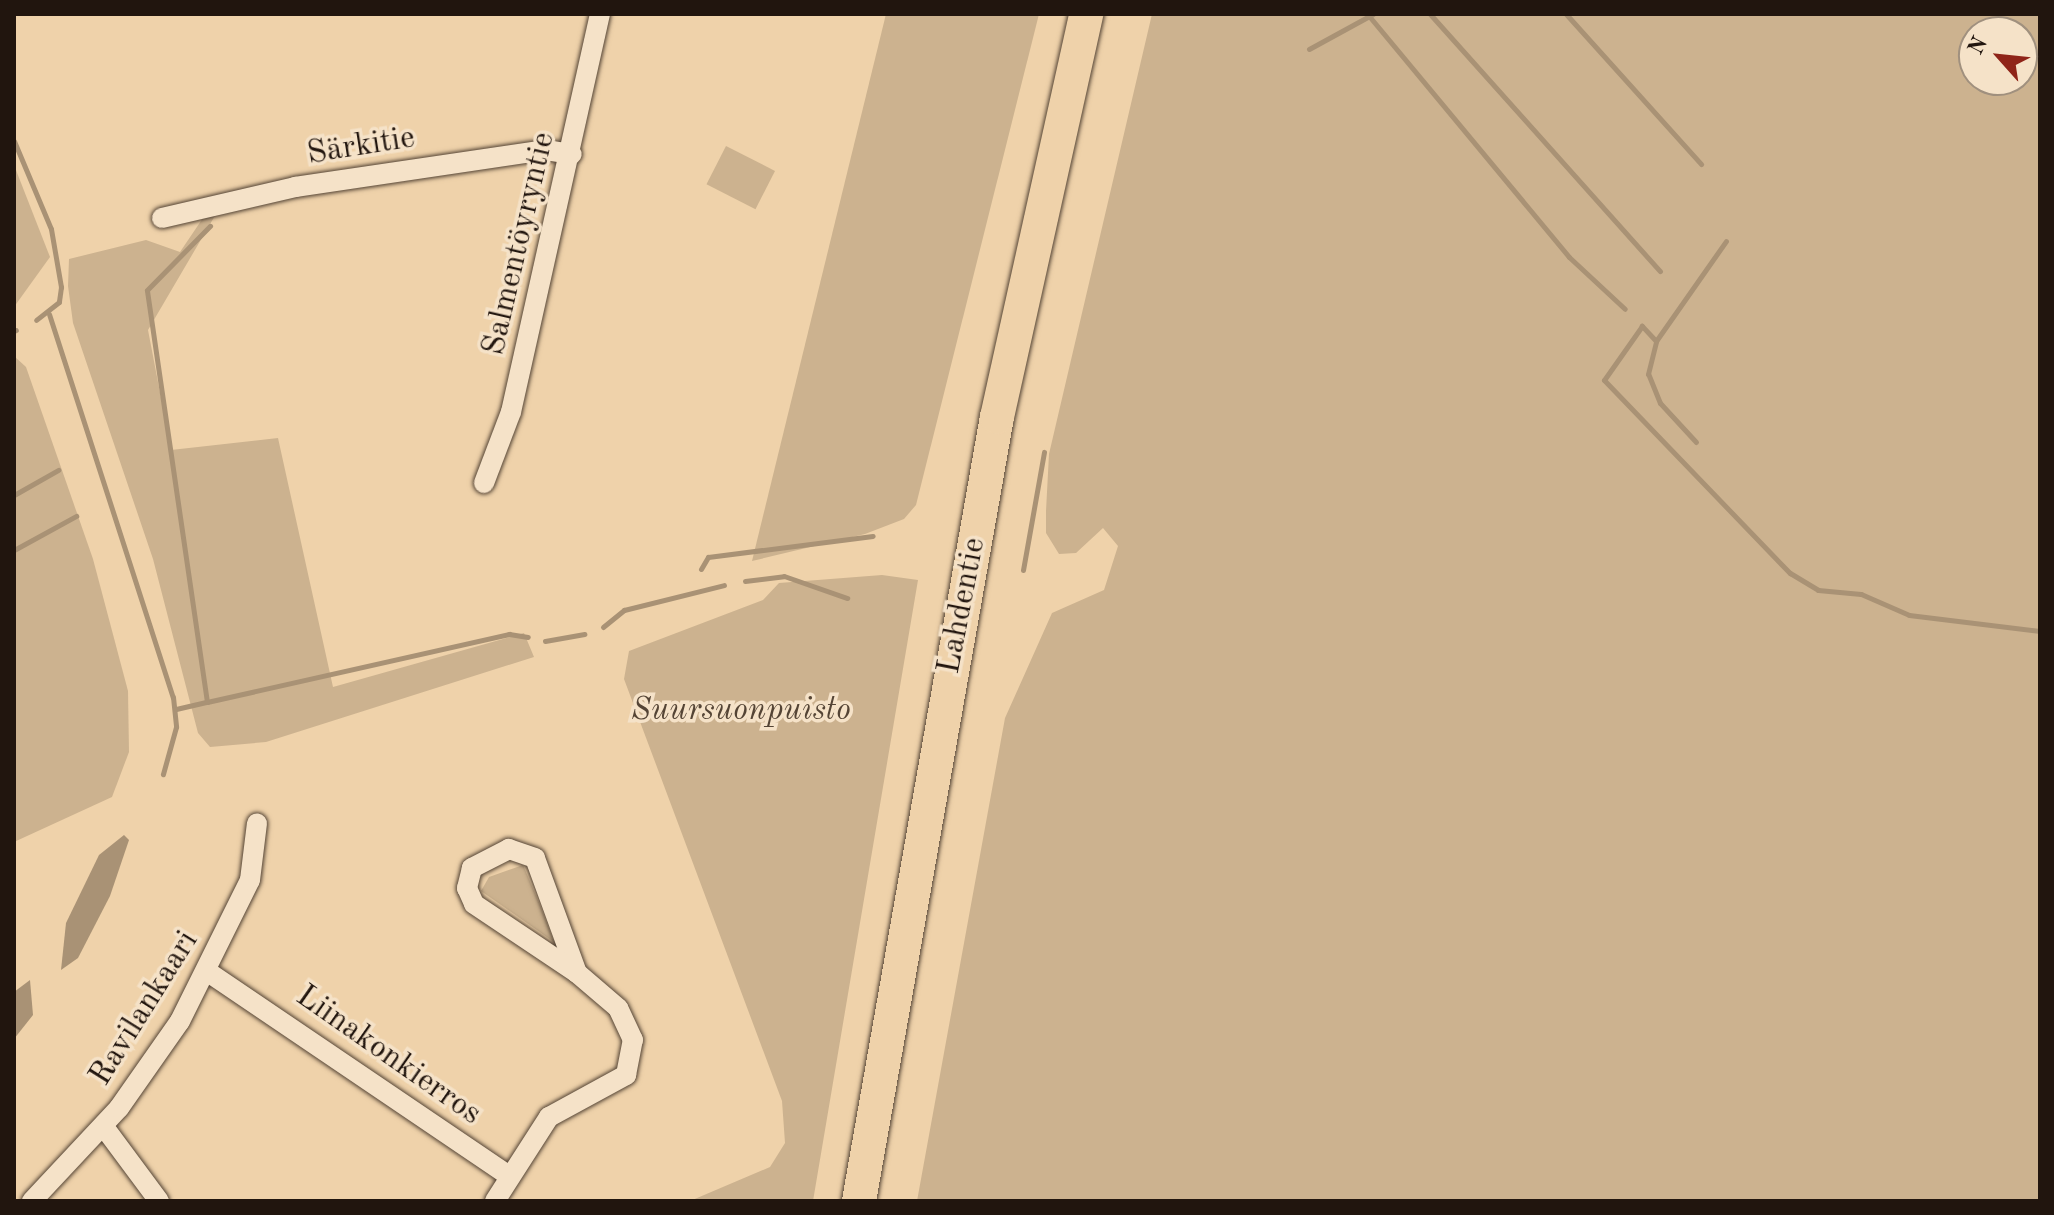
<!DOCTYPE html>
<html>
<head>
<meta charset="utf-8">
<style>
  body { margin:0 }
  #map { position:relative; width:2054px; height:1215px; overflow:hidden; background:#efd2aa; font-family:"Old Standard TT",serif }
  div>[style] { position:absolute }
  .green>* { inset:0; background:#ccb28f; transform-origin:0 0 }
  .water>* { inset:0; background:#a99275 }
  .stream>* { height:5px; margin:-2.5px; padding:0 2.5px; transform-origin:2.5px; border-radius:2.5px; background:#a99275 }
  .roads { filter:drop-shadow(0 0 2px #544435) drop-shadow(0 0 2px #544435) }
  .minor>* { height:20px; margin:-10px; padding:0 10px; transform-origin:10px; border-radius:10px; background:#f5e2c8 }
  .trunk>* { height:34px; margin:-17px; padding:0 17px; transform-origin:17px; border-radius:17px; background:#efd2aa }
  span { translate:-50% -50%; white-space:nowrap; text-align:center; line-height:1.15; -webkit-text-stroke:7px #f5e2c8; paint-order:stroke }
  .street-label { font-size:32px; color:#21150e }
  .park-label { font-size:32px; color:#544435; font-style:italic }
  .frame { position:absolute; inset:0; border:16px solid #21150e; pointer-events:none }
  .north { position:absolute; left:1958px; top:16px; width:80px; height:80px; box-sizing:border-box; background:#f5e2c8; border:2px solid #a0907e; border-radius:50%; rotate:297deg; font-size:22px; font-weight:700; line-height:32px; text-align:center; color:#21150e }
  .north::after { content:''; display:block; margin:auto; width:28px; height:36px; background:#8f2418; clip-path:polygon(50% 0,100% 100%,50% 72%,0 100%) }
</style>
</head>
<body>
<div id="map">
  <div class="green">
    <div style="clip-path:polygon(886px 14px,1039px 14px,916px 505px,904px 519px,865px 534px,752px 561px)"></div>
    <div style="clip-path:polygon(evenodd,1152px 14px,2040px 14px,2040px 1201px,917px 1201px,1005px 718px,1052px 613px,1104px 590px,1118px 546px,1103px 528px,1076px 553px,1059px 554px,1046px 533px,1046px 511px,1049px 454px,1152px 14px,1974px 32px,2022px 32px,2022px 80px,1974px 80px,1974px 32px)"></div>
    <div style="left:726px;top:146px;width:55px;height:43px;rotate:27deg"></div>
    <div style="clip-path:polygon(14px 165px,50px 257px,14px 307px)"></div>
    <div style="clip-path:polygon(216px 214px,148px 330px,171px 450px,278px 438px,333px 687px,524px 633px,534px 657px,266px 742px,210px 747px,198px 733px,153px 559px,73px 323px,68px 286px,69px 259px,146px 240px,180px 252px,205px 215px)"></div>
    <div style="clip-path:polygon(14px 356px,26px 367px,93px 559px,128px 691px,129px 752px,112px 797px,14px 842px)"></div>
    <div style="clip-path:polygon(882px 575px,918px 580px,813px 1201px,690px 1201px,770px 1167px,785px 1143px,782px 1101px,624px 679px,629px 651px,763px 600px,779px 583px)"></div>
    <div style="clip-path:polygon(523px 865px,540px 905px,554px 942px,481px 891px,489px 877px)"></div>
  </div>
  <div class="water">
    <div style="clip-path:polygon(124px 835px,129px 840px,110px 896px,78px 958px,61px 970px,66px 923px,99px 855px)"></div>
    <div style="clip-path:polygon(30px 980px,33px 1015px,14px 1039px,14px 992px)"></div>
  </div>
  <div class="stream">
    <div style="left:1430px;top:14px;width:345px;rotate:48.2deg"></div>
    <div style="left:1566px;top:14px;width:202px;rotate:48deg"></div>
    <div style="left:1369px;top:16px;width:313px;rotate:50.3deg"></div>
    <div style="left:1569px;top:257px;width:76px;rotate:42.9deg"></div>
    <div style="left:1309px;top:49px;width:73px;rotate:-28.7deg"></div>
    <div style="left:14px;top:141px;width:95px;rotate:67.2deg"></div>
    <div style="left:51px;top:229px;width:59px;rotate:80.2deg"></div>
    <div style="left:61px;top:287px;width:15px;rotate:98deg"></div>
    <div style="left:59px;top:302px;width:29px;rotate:142deg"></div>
    <div style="left:49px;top:314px;width:403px;rotate:72.1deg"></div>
    <div style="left:173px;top:697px;width:30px;rotate:84deg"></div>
    <div style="left:176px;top:727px;width:49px;rotate:105.5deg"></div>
    <div style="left:14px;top:331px;width:2px;rotate:-27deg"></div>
    <div style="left:1656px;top:341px;width:122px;rotate:-55deg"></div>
    <div style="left:1696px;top:442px;width:53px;rotate:-132.7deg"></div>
    <div style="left:1660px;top:403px;width:31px;rotate:-112deg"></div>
    <div style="left:1648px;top:374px;width:34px;rotate:-76deg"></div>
    <div style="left:1656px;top:341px;width:21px;rotate:-133deg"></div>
    <div style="left:1642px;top:326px;width:66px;rotate:125.1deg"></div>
    <div style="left:1604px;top:380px;width:268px;rotate:46.1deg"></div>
    <div style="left:1790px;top:573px;width:33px;rotate:31deg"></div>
    <div style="left:1818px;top:590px;width:43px;rotate:5.3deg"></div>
    <div style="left:1861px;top:594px;width:52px;rotate:23.6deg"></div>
    <div style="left:1909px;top:615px;width:132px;rotate:7deg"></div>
    <div style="left:14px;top:495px;width:51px;rotate:-29.6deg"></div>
    <div style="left:14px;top:550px;width:71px;rotate:-28.7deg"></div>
    <div style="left:701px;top:569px;width:14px;rotate:-60deg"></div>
    <div style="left:708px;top:557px;width:166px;rotate:-7.3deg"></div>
    <div style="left:1023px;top:570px;width:120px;rotate:-79.9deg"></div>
    <div style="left:745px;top:581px;width:39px;rotate:-7deg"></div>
    <div style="left:784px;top:576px;width:67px;rotate:19.2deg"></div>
    <div style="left:603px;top:627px;width:27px;rotate:-39deg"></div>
    <div style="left:624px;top:610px;width:103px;rotate:-14deg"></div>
    <div style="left:545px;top:641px;width:40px;rotate:-10deg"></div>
    <div style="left:207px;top:702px;width:310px;rotate:-12.7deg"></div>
    <div style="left:509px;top:634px;width:19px;rotate:9deg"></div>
    <div style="left:176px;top:709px;width:32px;rotate:-13deg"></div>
    <div style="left:207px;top:702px;width:416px;rotate:-98.3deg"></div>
    <div style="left:147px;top:290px;width:90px;rotate:-45.5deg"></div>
  </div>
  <div class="roads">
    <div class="minor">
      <div style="left:162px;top:218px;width:137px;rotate:-13.1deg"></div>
      <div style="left:295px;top:187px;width:254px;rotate:-8.4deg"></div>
      <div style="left:546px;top:150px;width:26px;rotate:9deg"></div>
      <div style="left:484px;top:483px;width:76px;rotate:-69.2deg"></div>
      <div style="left:511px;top:412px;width:408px;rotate:-77.4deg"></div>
      <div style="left:208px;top:972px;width:362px;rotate:34.1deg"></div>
      <div style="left:104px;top:1127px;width:92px;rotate:53.4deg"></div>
      <div style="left:32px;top:1201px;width:127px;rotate:-46.9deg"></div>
      <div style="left:119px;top:1108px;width:106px;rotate:-55deg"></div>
      <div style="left:180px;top:1021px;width:157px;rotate:-63.6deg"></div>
      <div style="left:250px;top:880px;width:57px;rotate:-83deg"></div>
      <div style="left:495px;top:1201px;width:100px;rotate:-57.3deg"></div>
      <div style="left:549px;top:1117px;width:88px;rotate:-28.6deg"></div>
      <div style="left:626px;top:1075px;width:36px;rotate:-79deg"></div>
      <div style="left:633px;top:1040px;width:35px;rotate:-115deg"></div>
      <div style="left:618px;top:1008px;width:54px;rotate:-139.5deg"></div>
      <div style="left:577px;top:973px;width:122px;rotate:-110.1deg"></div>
      <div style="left:535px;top:858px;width:28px;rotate:-161deg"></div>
      <div style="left:509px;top:849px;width:42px;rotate:152.8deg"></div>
      <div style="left:472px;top:868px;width:21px;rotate:104deg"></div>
      <div style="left:467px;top:888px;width:17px;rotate:66deg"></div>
      <div style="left:474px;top:904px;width:124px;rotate:33.8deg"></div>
    </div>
    <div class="trunk">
      <div style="left:859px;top:1201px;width:796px;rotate:-80.02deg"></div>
      <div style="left:997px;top:417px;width:413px;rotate:-77.5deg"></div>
    </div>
  </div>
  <div class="street-label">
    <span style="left:361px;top:147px;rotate:-9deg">Särkitie</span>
    <span style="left:520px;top:244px;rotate:-77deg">Salmentöyryntie</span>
    <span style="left:963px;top:606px;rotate:-79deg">Lahdentie</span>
    <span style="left:145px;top:1009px;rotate:-58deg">Ravilankaari</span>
    <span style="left:388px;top:1056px;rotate:35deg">Liinakonkierros</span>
  </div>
  <div class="park-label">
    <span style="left:741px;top:711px">Suursuonpuisto</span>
  </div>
  <div class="frame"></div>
  <div class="north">N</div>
</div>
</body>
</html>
